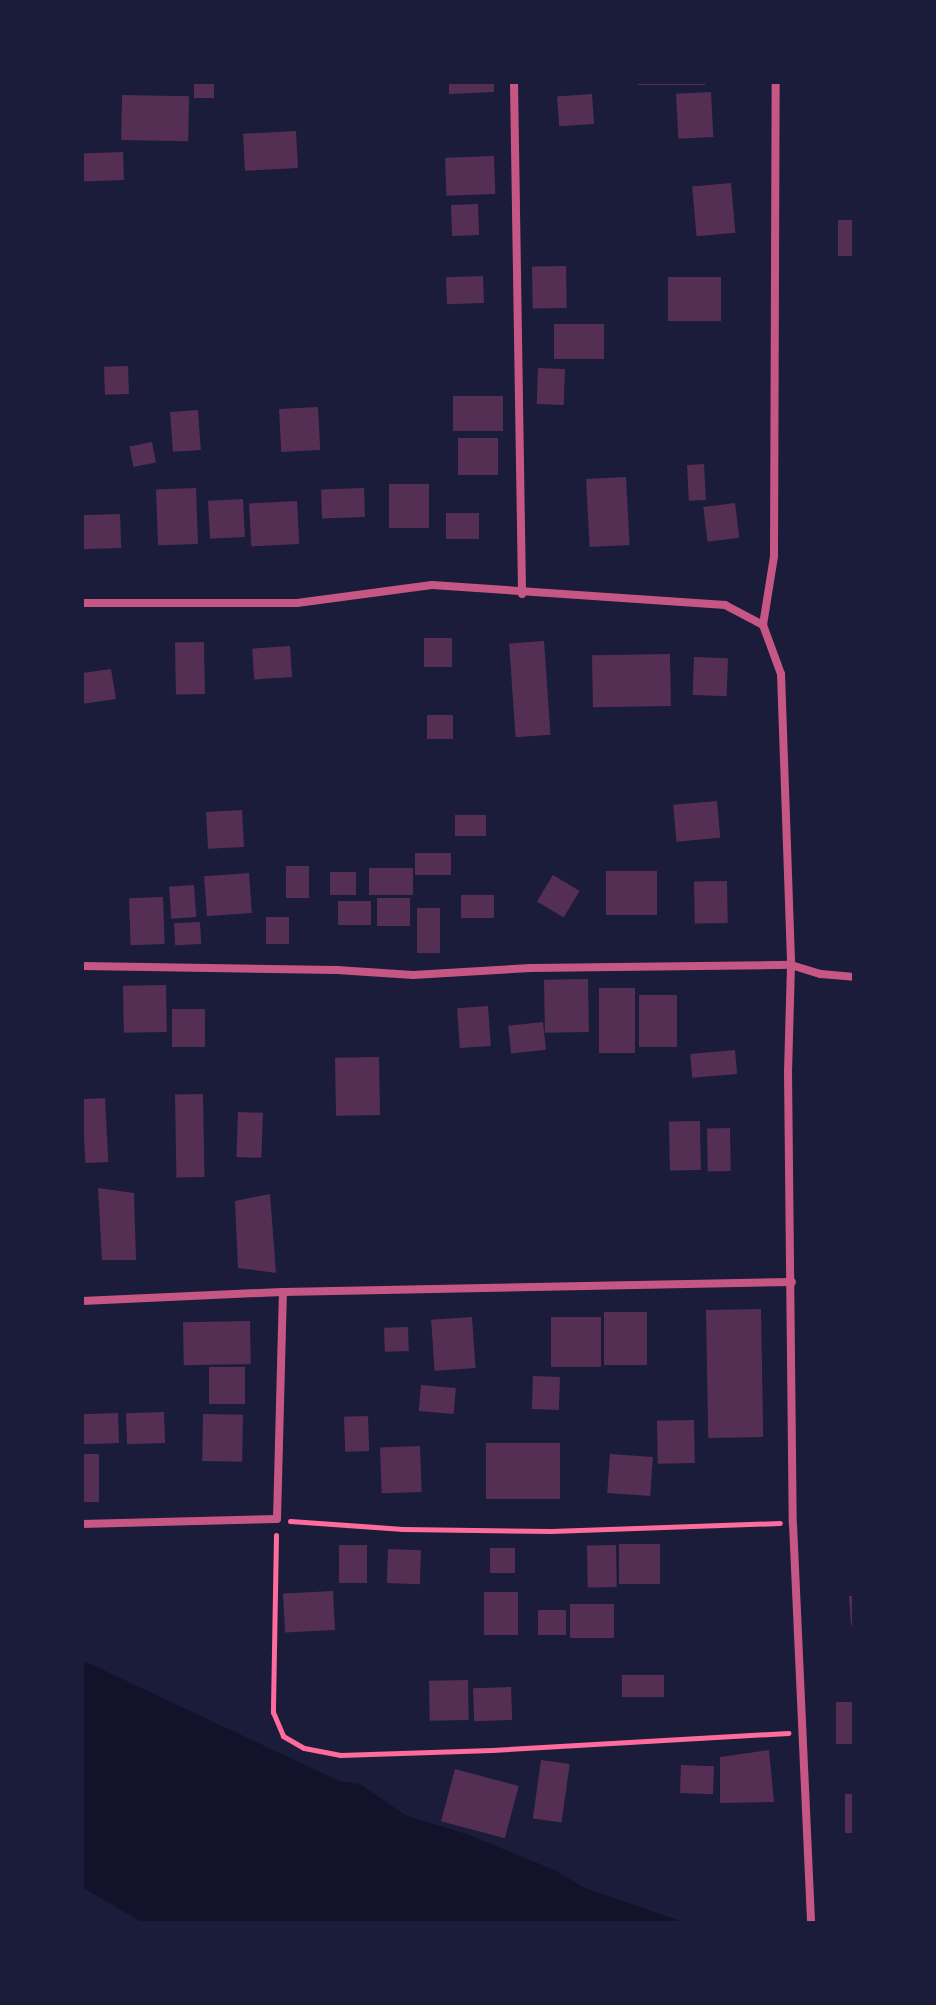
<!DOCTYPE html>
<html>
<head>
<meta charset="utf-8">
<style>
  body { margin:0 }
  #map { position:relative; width:936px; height:2005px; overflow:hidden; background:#1b1b3a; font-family:"IBM Plex Sans",sans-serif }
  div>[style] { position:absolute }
  .water>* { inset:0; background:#12122b }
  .building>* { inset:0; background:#542f53; transform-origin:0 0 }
  .path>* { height:5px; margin:-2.5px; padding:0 2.5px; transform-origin:2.5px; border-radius:2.5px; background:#ff6b9d }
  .minor>* { height:8px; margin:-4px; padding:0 4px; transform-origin:4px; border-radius:4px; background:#c65784 }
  span { translate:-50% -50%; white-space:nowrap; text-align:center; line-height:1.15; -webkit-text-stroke:6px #1b1b3a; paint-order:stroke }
  .frame { position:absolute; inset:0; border:84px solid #1b1b3a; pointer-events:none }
</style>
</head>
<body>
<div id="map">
  <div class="water">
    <div style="clip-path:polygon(86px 1662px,339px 1781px,360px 1784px,405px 1815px,469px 1835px,554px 1870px,585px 1888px,686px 1923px,143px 1923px,82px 1887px,82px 1669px)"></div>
  </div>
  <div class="building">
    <div style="left:194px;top:82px;width:20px;height:16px"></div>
    <div style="clip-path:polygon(449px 82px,494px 82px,494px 92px,449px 94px)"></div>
    <div style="left:638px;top:82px;width:67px;height:3px"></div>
    <div style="left:711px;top:92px;width:45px;height:35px;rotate:87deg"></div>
    <div style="left:592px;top:94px;width:30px;height:35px;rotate:86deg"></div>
    <div style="left:122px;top:95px;width:67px;height:45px;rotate:1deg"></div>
    <div style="left:296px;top:131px;width:37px;height:53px;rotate:87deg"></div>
    <div style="left:123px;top:152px;width:28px;height:41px;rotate:88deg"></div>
    <div style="left:494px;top:156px;width:38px;height:49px;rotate:88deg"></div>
    <div style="left:731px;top:183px;width:50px;height:39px;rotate:85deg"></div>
    <div style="left:478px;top:204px;width:31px;height:27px;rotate:88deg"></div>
    <div style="left:838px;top:220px;width:16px;height:36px"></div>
    <div style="left:566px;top:266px;width:42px;height:34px;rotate:89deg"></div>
    <div style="left:483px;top:276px;width:27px;height:37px;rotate:88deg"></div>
    <div style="left:721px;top:277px;width:44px;height:53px;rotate:90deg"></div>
    <div style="left:554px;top:324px;width:50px;height:35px"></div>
    <div style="left:128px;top:366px;width:28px;height:24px;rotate:88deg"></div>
    <div style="left:538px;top:368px;width:27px;height:36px;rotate:2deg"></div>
    <div style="left:453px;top:396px;width:50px;height:35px"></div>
    <div style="left:318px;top:407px;width:43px;height:39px;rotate:87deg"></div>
    <div style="left:198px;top:410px;width:40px;height:28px;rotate:86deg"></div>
    <div style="left:458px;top:438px;width:40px;height:37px"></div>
    <div style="left:152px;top:442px;width:21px;height:23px;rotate:79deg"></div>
    <div style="left:704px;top:464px;width:36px;height:17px;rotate:87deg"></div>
    <div style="left:626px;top:477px;width:68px;height:40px;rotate:87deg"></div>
    <div style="left:389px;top:484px;width:40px;height:44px"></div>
    <div style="left:196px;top:488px;width:56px;height:40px;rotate:88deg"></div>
    <div style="left:364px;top:488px;width:29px;height:43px;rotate:88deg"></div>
    <div style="left:243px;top:499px;width:38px;height:35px;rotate:87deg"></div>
    <div style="left:297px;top:501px;width:43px;height:48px;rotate:87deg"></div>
    <div style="left:735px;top:503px;width:35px;height:32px;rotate:83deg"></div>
    <div style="left:446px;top:513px;width:33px;height:26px"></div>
    <div style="left:120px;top:514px;width:34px;height:38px;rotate:88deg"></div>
    <div style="left:424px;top:638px;width:28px;height:29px"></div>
    <div style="left:544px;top:641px;width:94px;height:35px;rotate:86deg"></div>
    <div style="left:204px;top:642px;width:52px;height:29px;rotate:89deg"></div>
    <div style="left:290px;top:646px;width:31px;height:38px;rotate:86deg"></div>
    <div style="left:670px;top:654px;width:52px;height:78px;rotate:89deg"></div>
    <div style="left:694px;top:657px;width:34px;height:38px;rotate:2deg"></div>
    <div style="clip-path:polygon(111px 669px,116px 699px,82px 704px,82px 673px)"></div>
    <div style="left:427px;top:715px;width:26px;height:24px"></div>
    <div style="left:717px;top:801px;width:37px;height:44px;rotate:85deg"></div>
    <div style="left:242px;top:810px;width:37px;height:36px;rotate:87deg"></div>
    <div style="left:486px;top:815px;width:21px;height:31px;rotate:90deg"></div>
    <div style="left:451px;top:853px;width:22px;height:36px;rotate:90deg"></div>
    <div style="left:286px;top:866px;width:23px;height:32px"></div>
    <div style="left:369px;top:868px;width:44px;height:27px"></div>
    <div style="left:606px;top:871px;width:51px;height:44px"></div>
    <div style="left:356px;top:872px;width:23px;height:26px;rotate:90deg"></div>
    <div style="left:249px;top:873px;width:40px;height:45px;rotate:86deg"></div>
    <div style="left:553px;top:875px;width:31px;height:31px;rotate:31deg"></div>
    <div style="left:727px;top:881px;width:42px;height:33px;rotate:89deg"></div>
    <div style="left:194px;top:885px;width:32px;height:25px;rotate:86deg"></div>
    <div style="left:461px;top:895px;width:33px;height:23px"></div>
    <div style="left:163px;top:897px;width:47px;height:34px;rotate:88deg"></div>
    <div style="left:377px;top:898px;width:33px;height:28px"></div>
    <div style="left:338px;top:901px;width:33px;height:24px"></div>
    <div style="left:417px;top:908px;width:23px;height:45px"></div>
    <div style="left:266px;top:917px;width:23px;height:27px"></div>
    <div style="left:200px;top:922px;width:22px;height:26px;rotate:87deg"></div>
    <div style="left:588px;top:979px;width:53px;height:44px;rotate:89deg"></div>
    <div style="left:166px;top:985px;width:47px;height:43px;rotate:89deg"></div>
    <div style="left:599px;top:988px;width:36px;height:65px"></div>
    <div style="left:677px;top:995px;width:52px;height:38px;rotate:90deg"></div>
    <div style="left:488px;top:1006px;width:40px;height:31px;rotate:86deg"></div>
    <div style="left:205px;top:1009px;width:38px;height:33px;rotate:90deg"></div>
    <div style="left:543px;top:1022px;width:28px;height:35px;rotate:84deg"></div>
    <div style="left:735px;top:1050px;width:24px;height:45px;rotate:85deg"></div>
    <div style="left:379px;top:1057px;width:58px;height:44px;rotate:89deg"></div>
    <div style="left:203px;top:1094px;width:83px;height:28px;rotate:89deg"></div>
    <div style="left:105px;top:1098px;width:64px;height:23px;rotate:87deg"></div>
    <div style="left:238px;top:1112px;width:25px;height:45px;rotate:2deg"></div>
    <div style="left:700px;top:1121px;width:49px;height:31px;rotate:89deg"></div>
    <div style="left:730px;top:1128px;width:43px;height:23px;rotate:89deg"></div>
    <div style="clip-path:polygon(98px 1188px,134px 1193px,136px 1260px,102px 1260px)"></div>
    <div style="clip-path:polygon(270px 1194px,276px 1273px,238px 1268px,235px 1201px)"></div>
    <div style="left:761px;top:1309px;width:128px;height:55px;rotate:89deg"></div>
    <div style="left:604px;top:1312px;width:43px;height:53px"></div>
    <div style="left:472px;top:1317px;width:51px;height:41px;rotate:86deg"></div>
    <div style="left:601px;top:1317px;width:50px;height:50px;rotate:90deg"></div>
    <div style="left:250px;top:1321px;width:43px;height:67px;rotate:89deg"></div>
    <div style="left:408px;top:1327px;width:24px;height:24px;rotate:88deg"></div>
    <div style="left:245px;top:1367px;width:37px;height:36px;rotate:90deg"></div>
    <div style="left:533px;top:1376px;width:27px;height:33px;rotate:2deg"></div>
    <div style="left:421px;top:1385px;width:35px;height:26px;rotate:5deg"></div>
    <div style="left:164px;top:1412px;width:31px;height:38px;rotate:88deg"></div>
    <div style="left:118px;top:1413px;width:30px;height:36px;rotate:88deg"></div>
    <div style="left:203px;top:1414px;width:40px;height:47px;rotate:1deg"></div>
    <div style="left:368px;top:1416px;width:35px;height:24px;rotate:88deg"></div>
    <div style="left:694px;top:1420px;width:43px;height:37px;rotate:89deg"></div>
    <div style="left:486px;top:1443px;width:74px;height:56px"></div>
    <div style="left:420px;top:1446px;width:46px;height:40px;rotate:88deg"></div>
    <div style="left:82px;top:1454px;width:17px;height:48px"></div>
    <div style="left:610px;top:1454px;width:43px;height:39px;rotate:4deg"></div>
    <div style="left:660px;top:1544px;width:40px;height:41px;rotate:90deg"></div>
    <div style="left:339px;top:1545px;width:28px;height:38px"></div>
    <div style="left:616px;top:1545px;width:42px;height:29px;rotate:89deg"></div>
    <div style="left:515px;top:1548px;width:25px;height:25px;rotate:90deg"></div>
    <div style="left:388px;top:1549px;width:33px;height:34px;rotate:2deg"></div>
    <div style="left:333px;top:1591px;width:39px;height:50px;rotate:87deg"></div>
    <div style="left:484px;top:1592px;width:34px;height:43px"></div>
    <div style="clip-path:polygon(849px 1596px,854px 1596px,854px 1625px,851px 1625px)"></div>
    <div style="left:570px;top:1604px;width:44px;height:34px"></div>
    <div style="left:538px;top:1610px;width:28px;height:25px"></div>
    <div style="left:622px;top:1675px;width:42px;height:22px"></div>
    <div style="left:468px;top:1680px;width:40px;height:39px;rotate:89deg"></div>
    <div style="left:511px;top:1687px;width:33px;height:38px;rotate:88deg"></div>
    <div style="left:854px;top:1702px;width:42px;height:18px;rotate:90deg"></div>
    <div style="clip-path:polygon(769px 1750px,774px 1802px,720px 1803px,720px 1757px)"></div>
    <div style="left:541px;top:1760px;width:29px;height:59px;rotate:8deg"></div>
    <div style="left:681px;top:1765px;width:33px;height:28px;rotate:2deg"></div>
    <div style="left:455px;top:1769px;width:66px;height:54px;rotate:15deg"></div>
    <div style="left:845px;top:1794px;width:9px;height:39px"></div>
  </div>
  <div class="path">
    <div style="left:290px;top:1521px;width:113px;rotate:4deg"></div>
    <div style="left:403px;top:1529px;width:148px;rotate:0.8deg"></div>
    <div style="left:551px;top:1531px;width:229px;rotate:-2deg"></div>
    <div style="left:276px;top:1535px;width:177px;rotate:91deg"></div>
    <div style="left:273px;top:1712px;width:26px;rotate:67deg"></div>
    <div style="left:283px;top:1736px;width:24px;rotate:30deg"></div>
    <div style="left:304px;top:1748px;width:37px;rotate:11deg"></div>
    <div style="left:340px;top:1755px;width:152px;rotate:-1.9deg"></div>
    <div style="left:492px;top:1750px;width:297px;rotate:-3.3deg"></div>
  </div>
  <div class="minor">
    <div style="left:514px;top:82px;width:512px;rotate:89.1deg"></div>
    <div style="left:82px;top:603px;width:215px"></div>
    <div style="left:297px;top:603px;width:136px;rotate:-7.6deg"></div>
    <div style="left:432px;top:585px;width:294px;rotate:3.9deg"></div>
    <div style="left:725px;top:605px;width:43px;rotate:27.8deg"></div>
    <div style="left:763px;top:625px;width:52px;rotate:69.8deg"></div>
    <div style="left:781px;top:674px;width:291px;rotate:88deg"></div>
    <div style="left:791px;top:965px;width:31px;rotate:17deg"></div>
    <div style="left:821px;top:974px;width:33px;rotate:5deg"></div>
    <div style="left:763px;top:625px;width:70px;rotate:-80.9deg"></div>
    <div style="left:774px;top:556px;width:474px;rotate:-89.8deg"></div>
    <div style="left:82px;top:966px;width:255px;rotate:0.9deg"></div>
    <div style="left:337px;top:970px;width:76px;rotate:3.8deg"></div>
    <div style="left:413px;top:975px;width:118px;rotate:-3.4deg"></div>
    <div style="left:531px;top:968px;width:260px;rotate:-0.7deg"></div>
    <div style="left:791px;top:965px;width:106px;rotate:91.6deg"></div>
    <div style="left:788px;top:1071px;width:453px;rotate:89.4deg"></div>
    <div style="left:793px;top:1524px;width:399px;rotate:87.4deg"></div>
    <div style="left:82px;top:1301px;width:201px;rotate:-2.6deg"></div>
    <div style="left:82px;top:1524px;width:195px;rotate:-1.5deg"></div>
    <div style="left:277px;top:1519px;width:227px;rotate:-88.5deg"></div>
    <div style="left:283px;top:1292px;width:509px;rotate:-1.13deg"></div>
  </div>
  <div class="frame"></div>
</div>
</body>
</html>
